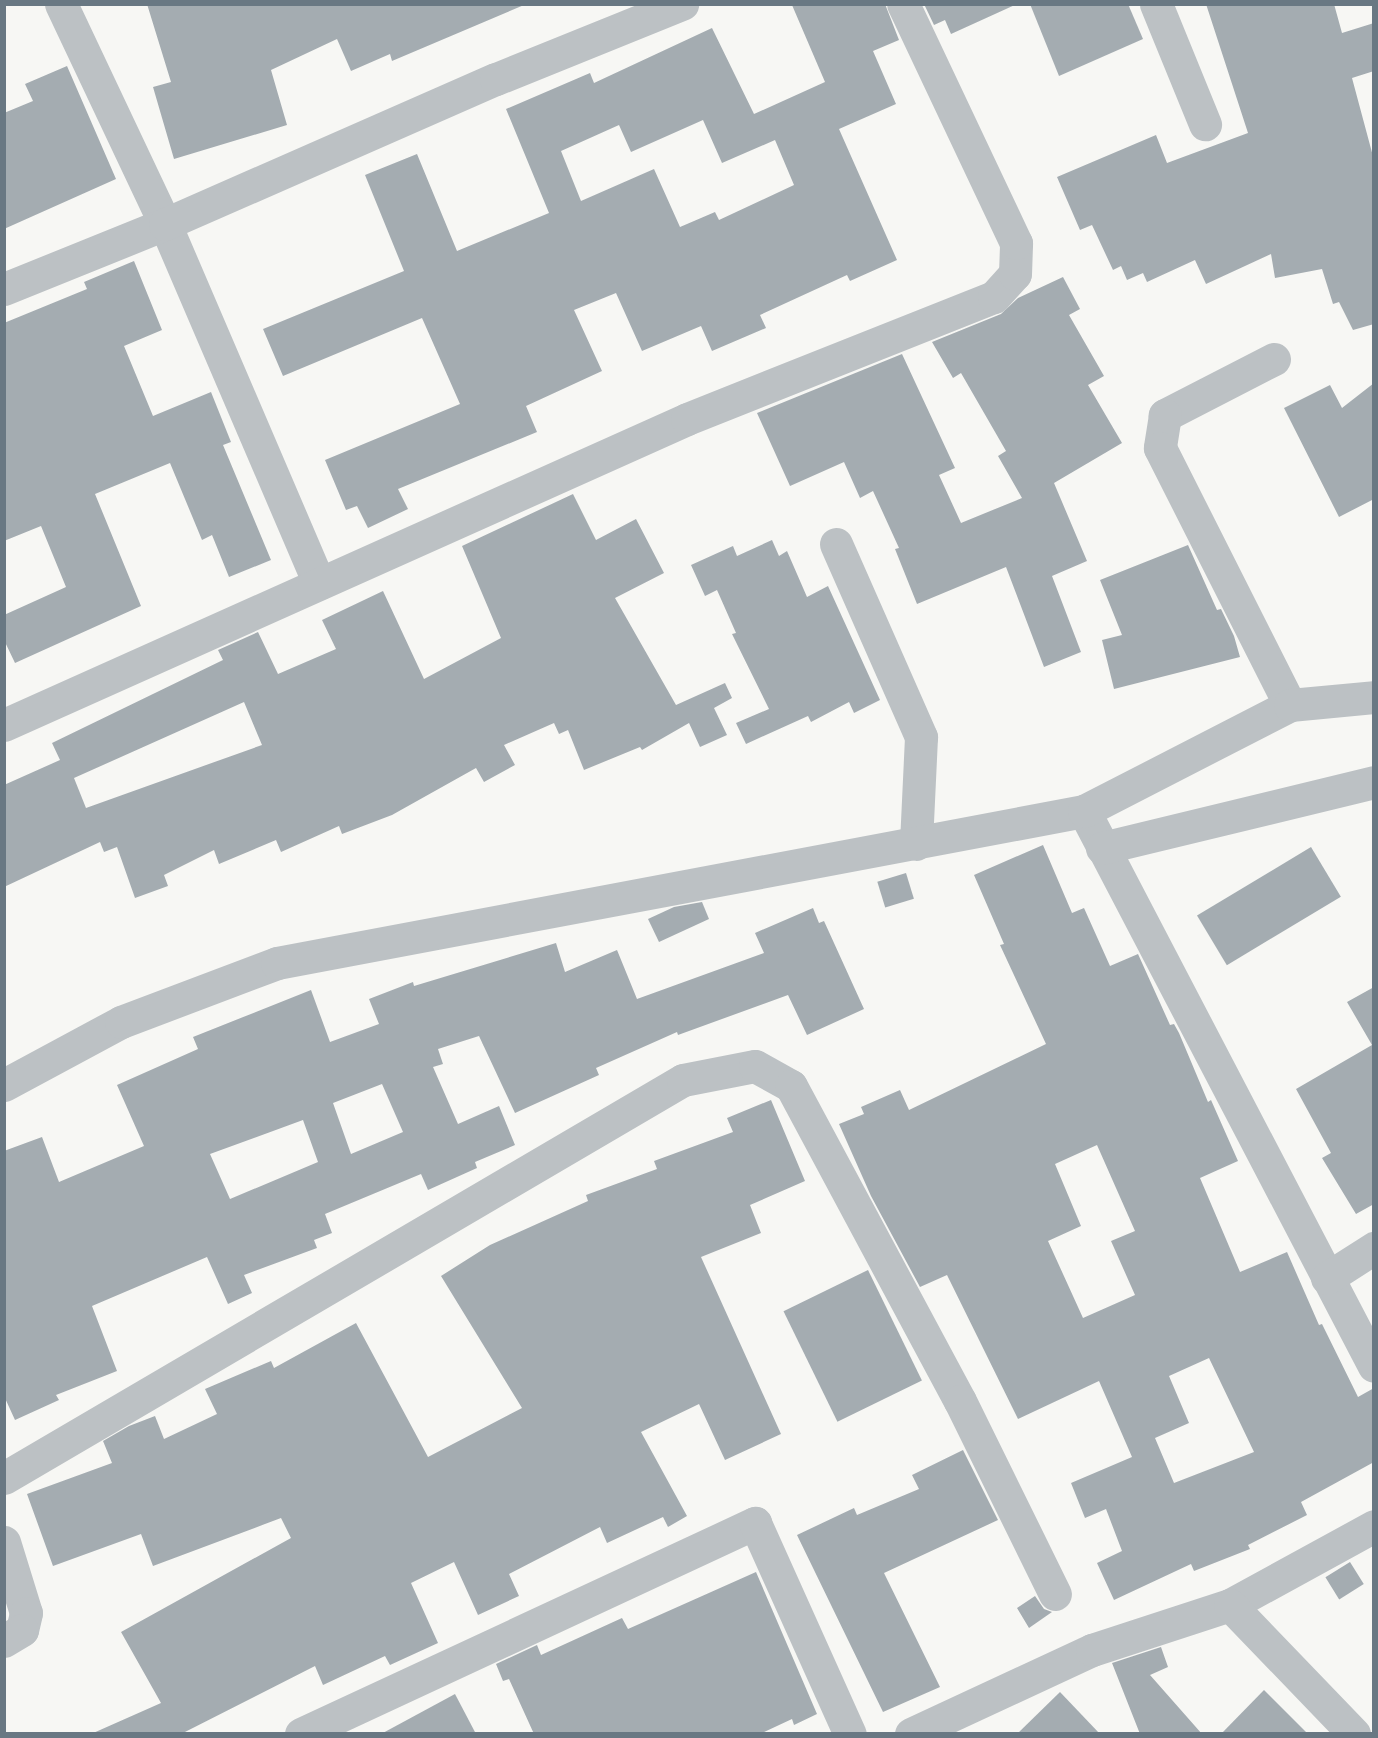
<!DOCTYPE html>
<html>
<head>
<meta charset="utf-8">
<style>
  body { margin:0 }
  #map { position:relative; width:1378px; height:1738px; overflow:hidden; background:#f7f7f4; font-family:Cabin,sans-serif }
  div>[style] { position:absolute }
  .building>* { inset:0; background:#a4acb1; transform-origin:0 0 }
  .minor>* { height:33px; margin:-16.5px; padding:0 16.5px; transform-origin:16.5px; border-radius:16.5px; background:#bcc1c4 }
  span { translate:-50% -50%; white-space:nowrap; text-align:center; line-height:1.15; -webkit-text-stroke:6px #fff; paint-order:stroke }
  .frame { position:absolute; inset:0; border:6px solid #697883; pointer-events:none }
</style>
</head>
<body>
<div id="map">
  <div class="building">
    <div style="clip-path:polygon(147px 4px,524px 4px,524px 5px,392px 61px,390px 54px,351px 71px,337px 39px,271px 70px,287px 125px,174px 159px,153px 87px,171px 82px)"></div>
    <div style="clip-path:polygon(evenodd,885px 4px,899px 40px,873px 51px,896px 104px,839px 129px,897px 260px,850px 281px,847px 275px,760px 315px,766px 328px,712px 351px,701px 326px,642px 351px,616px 293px,574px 310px,602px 371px,526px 406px,537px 432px,398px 489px,408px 509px,368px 528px,357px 506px,346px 510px,325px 460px,460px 404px,422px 318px,283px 376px,263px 329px,404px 271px,365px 175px,417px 154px,457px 251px,549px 213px,506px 109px,590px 73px,594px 83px,712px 28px,754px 114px,825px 82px,792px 5px,885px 4px,703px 120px,722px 163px,775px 140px,794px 185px,719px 220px,715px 212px,680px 227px,654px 169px,581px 201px,561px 151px,619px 125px,631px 152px,703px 120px)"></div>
    <div style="clip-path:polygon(924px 4px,1017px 4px,951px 34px,945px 20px,934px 25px)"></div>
    <div style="clip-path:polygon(1030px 4px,1128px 4px,1143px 39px,1059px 76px)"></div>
    <div style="clip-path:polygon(1206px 4px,1334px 4px,1342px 33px,1374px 23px,1374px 71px,1352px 78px,1374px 160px,1374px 324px,1353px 330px,1339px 302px,1333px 304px,1322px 269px,1275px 278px,1271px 254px,1206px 284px,1195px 260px,1147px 282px,1143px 273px,1127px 280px,1121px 266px,1113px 270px,1092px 225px,1080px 230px,1057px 177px,1156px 135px,1167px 163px,1248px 133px)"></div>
    <div style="clip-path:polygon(67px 66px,116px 179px,4px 229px,4px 113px,33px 101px,25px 84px)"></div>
    <div style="clip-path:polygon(134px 261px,162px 330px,124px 346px,153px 416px,211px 392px,231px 442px,223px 445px,271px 560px,229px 577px,212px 535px,202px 540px,170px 463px,95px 494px,141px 606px,15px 663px,4px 640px,4px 615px,66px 587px,41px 526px,4px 541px,4px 323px,87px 289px,84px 282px)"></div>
    <div style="clip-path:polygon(1063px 277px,1080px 309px,1069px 315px,1104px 376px,1088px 385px,1122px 443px,1054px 483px,1087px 561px,1052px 576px,1081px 652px,1044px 667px,1006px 567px,917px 604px,895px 549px,899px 548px,873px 491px,860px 498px,844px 462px,790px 486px,757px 413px,902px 354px,955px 468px,939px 475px,961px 523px,1022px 498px,998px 456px,1006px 451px,961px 373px,953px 378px,932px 342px,1001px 314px,1018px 298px)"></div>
    <div style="clip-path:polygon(1374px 383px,1374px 499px,1339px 517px,1284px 408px,1330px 385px,1342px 408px)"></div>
    <div style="clip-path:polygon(evenodd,573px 494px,596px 540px,636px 519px,664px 573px,615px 598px,676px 705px,725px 683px,732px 698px,714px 708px,727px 735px,700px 747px,689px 723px,642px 750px,640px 747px,584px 770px,568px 730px,559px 734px,554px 723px,504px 745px,515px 765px,484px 782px,476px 768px,392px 815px,342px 834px,339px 826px,281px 852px,276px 840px,219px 864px,214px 850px,164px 875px,168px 886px,135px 898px,117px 847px,104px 852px,100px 842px,4px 887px,4px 785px,60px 760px,52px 743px,223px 660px,218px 650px,258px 632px,278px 674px,336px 649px,322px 620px,383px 591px,424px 679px,501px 638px,462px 546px,573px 494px,244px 702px,262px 745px,86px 808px,74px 778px,244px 702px)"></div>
    <div style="clip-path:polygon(772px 540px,779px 556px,787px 551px,807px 597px,828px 586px,880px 700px,854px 713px,849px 702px,811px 722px,808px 716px,746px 744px,736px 723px,769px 709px,732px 634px,736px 633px,717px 590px,705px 596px,691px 565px,733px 546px,737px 556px)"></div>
    <div style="clip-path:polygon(1188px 545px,1217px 610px,1221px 609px,1234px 636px,1240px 657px,1114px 689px,1102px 640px,1122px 635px,1100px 580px)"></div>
    <div style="clip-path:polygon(evenodd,1043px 845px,1072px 913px,1084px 908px,1110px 966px,1138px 954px,1170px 1025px,1174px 1024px,1179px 1033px,1208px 1102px,1211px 1100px,1238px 1161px,1200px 1178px,1240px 1272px,1287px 1252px,1319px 1325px,1322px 1324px,1358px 1397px,1374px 1388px,1374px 1462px,1301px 1502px,1307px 1515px,1248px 1545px,1250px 1549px,1194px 1571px,1191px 1564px,1114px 1600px,1097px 1563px,1122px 1551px,1106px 1509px,1085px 1518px,1071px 1483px,1132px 1457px,1099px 1381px,1018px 1419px,947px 1275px,920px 1287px,871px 1196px,839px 1124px,864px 1114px,861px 1107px,900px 1090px,909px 1110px,1046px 1044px,1000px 945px,1004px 944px,974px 875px,1043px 845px,1097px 1145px,1135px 1231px,1111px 1241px,1135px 1295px,1083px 1318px,1048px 1241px,1081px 1226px,1055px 1164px,1097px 1145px,1043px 845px,1209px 1358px,1254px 1452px,1174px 1483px,1155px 1438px,1189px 1423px,1169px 1376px,1209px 1358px)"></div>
    <div style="left:1311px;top:847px;width:58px;height:133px;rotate:59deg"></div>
    <div style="left:906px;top:873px;width:27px;height:30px;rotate:73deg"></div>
    <div style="clip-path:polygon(702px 902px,709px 919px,659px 942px,648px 919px,674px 907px)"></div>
    <div style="clip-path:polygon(evenodd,813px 908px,819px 923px,824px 921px,864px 1009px,807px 1035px,788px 995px,678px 1035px,677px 1032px,596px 1068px,599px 1075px,515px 1113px,479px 1036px,438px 1049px,443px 1064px,433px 1067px,458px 1124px,499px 1106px,515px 1145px,475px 1162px,477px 1168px,428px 1190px,421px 1174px,325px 1214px,332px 1233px,314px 1240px,317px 1248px,244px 1275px,252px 1293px,228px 1304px,207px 1257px,92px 1306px,117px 1371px,56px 1395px,59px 1400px,15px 1420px,4px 1396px,4px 1151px,42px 1137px,59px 1182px,144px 1146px,117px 1085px,198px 1049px,193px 1037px,311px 990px,330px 1042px,379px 1024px,369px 999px,413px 982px,414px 986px,556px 943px,565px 972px,617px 950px,637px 999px,764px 953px,755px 933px,813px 908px,382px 1084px,403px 1132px,351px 1154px,333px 1103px,382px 1084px,813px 908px,303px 1120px,318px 1162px,230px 1199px,210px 1154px,303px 1120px)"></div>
    <div style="clip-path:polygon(1374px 987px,1374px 1204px,1356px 1214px,1322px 1158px,1331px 1153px,1296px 1089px,1372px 1045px,1347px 1002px)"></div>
    <div style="clip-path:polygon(771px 1100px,805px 1181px,750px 1205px,761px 1233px,701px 1257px,781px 1434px,725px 1460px,699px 1404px,641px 1432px,687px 1516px,668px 1527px,663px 1517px,607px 1543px,600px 1527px,509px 1574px,519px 1596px,478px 1615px,454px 1562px,411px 1583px,438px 1643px,390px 1665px,385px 1656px,323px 1685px,315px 1666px,181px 1734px,91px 1734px,161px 1703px,121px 1632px,291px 1538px,281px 1518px,153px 1566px,141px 1534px,53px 1566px,27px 1494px,112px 1463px,103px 1441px,129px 1426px,155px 1416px,164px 1439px,217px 1414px,205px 1389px,271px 1361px,274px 1368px,356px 1323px,428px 1457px,522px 1408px,441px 1276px,490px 1245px,588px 1201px,586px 1195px,657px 1169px,654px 1161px,733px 1132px,727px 1118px)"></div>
    <div style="left:868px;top:1270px;width:123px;height:94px;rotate:64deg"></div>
    <div style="clip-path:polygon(963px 1450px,998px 1520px,884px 1573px,940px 1687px,883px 1712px,797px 1535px,854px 1508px,857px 1515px,919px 1489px,912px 1475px)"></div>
    <div style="left:1350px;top:1562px;width:26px;height:29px;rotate:58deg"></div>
    <div style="clip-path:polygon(756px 1572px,817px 1714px,794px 1725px,792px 1719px,760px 1734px,534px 1734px,509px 1679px,503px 1681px,496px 1664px,537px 1645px,541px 1655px,622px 1618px,628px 1629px)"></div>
    <div style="clip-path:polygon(1035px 1596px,1044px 1609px,1052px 1612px,1029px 1628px,1017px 1608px)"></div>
    <div style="clip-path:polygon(1161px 1647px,1168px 1667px,1150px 1675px,1202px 1734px,1140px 1734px,1112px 1663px)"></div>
    <div style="clip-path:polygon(1264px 1690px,1308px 1734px,1221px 1734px)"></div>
    <div style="clip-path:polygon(1060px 1692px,1100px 1734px,1017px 1734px)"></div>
    <div style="clip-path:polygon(455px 1694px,476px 1734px,381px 1734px)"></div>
  </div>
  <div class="minor">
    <div style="left:61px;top:4px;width:243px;rotate:64.7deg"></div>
    <div style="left:165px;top:224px;width:391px;rotate:66.8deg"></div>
    <div style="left:1156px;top:4px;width:130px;rotate:67.8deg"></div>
    <div style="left:4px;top:289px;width:174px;rotate:-22deg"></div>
    <div style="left:165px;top:224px;width:361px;rotate:-23.7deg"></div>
    <div style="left:496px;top:79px;width:201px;rotate:-22deg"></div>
    <div style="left:1274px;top:359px;width:123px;rotate:152.8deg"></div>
    <div style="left:1165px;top:415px;width:33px;rotate:99deg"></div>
    <div style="left:1160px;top:448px;width:288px;rotate:63.2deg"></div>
    <div style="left:836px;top:544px;width:211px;rotate:66.2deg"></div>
    <div style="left:921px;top:737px;width:107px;rotate:92.7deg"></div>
    <div style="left:4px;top:725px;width:748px;rotate:-24.13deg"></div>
    <div style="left:687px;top:419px;width:330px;rotate:-21.7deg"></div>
    <div style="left:994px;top:297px;width:31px;rotate:-48deg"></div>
    <div style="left:1015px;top:274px;width:31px;rotate:-88deg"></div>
    <div style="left:1016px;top:243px;width:264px;rotate:-115.3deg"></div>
    <div style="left:1084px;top:811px;width:626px;rotate:62.41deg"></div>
    <div style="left:1102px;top:848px;width:280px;rotate:-13.6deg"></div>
    <div style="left:4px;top:1085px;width:133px;rotate:-28.3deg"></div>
    <div style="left:121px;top:1022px;width:167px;rotate:-20.7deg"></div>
    <div style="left:277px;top:963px;width:821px;rotate:-10.67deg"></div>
    <div style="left:1084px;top:811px;width:232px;rotate:-27.2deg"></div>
    <div style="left:1290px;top:705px;width:84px;rotate:-5.4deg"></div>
    <div style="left:1327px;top:1278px;width:56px;rotate:-32.6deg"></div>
    <div style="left:4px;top:1478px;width:787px;rotate:-30.38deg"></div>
    <div style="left:683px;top:1080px;width:73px;rotate:-11deg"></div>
    <div style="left:755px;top:1066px;width:41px;rotate:29.1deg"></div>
    <div style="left:791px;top:1086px;width:357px;rotate:61.8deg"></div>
    <div style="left:960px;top:1401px;width:215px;rotate:63.8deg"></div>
    <div style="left:4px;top:1542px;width:74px;rotate:72.8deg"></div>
    <div style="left:26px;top:1613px;width:17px;rotate:103deg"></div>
    <div style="left:22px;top:1630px;width:21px;rotate:149deg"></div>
    <div style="left:1230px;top:1605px;width:164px;rotate:-28.7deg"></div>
    <div style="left:301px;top:1734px;width:501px;rotate:-24.93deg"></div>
    <div style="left:755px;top:1523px;width:231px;rotate:65.8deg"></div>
    <div style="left:911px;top:1734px;width:200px;rotate:-24.9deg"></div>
    <div style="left:1092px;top:1650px;width:145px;rotate:-18.1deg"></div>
    <div style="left:1230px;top:1605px;width:179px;rotate:46.1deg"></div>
  </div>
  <div class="frame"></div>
</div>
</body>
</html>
